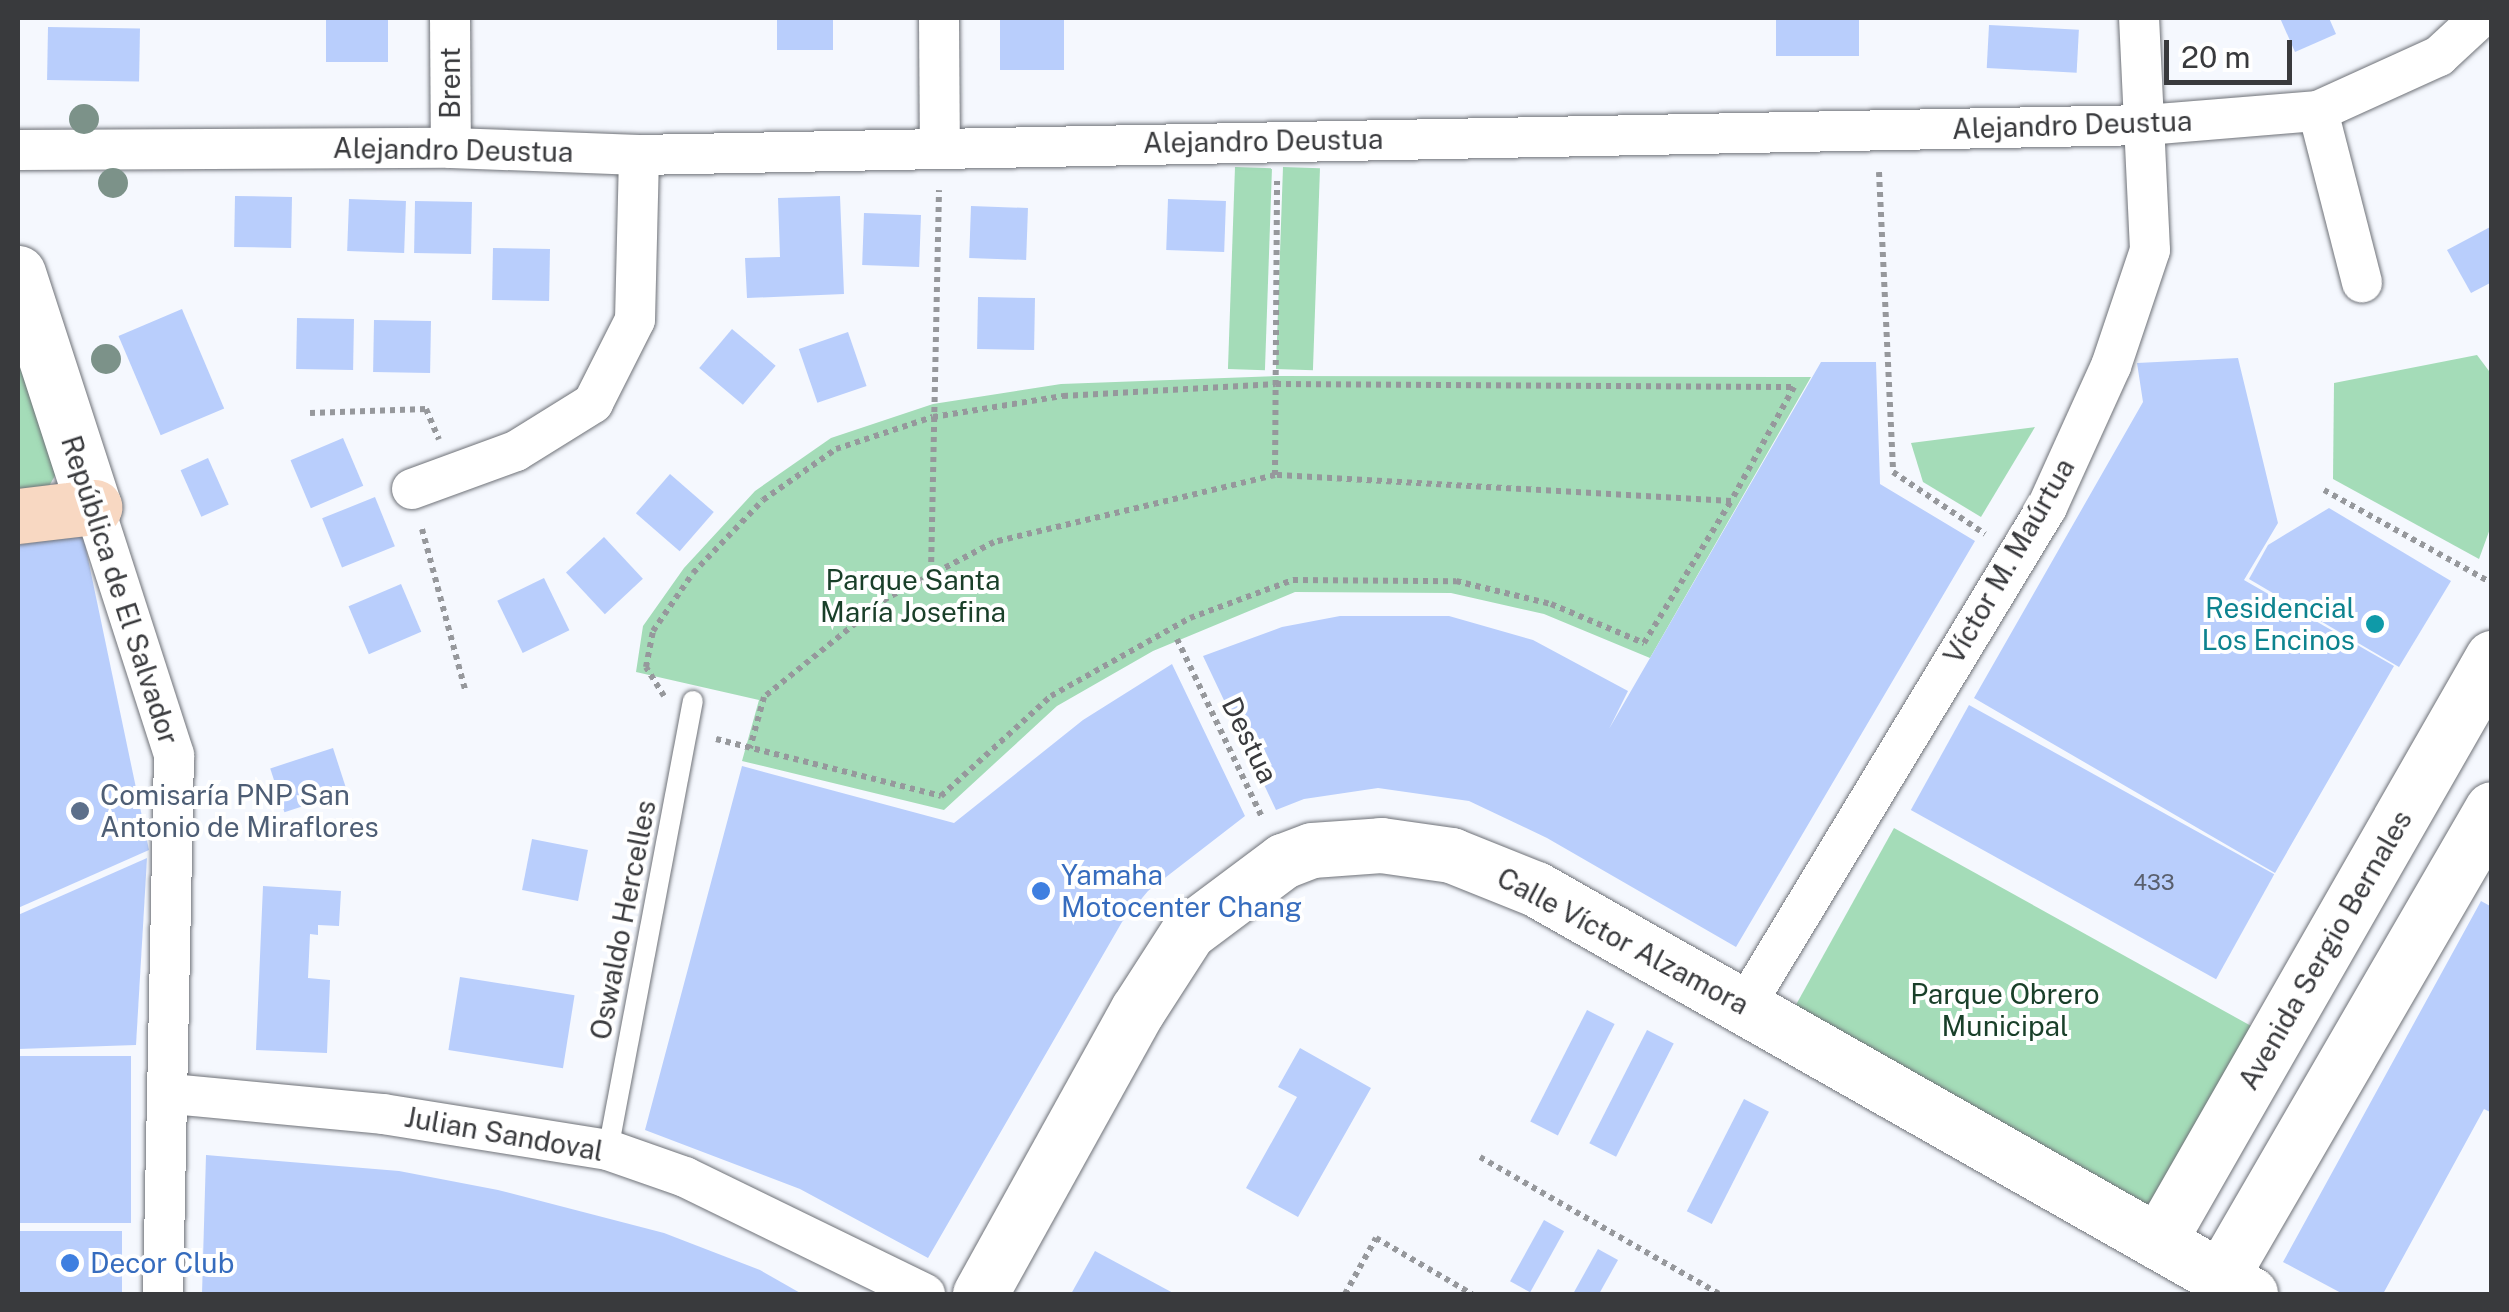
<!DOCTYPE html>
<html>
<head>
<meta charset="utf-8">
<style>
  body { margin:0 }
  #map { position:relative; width:2509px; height:1312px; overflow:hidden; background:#f5f8fe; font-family:"Public Sans",sans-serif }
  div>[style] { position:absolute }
  .green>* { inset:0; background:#a4dcb8; transform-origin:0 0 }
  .building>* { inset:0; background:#b9cefc; transform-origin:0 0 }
  .path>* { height:6px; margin-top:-3px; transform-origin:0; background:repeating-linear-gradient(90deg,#96989c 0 5px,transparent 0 10px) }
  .roads { filter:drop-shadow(0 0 2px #6f7278) drop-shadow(0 0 2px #6f7278) }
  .lane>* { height:20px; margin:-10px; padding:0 10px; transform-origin:10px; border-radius:10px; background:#fff }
  .street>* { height:40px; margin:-20px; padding:0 20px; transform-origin:20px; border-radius:20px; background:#fff }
  .secondary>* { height:55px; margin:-27.5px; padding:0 27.5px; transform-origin:27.5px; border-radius:27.5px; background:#fff }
  .primary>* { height:55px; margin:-27.5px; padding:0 27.5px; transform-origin:27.5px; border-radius:27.5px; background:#f8d8c2 }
  .trees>* { width:30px; height:30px; margin:-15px; border-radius:50%; background:#7c9289 }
  .dots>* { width:28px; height:28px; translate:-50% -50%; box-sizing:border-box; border:5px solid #fff; border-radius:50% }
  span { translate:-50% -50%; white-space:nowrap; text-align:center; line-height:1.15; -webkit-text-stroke:8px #fff; paint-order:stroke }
  .number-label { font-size:22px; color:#595f6d }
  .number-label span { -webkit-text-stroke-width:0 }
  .street-label { font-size:28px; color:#393a3d }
  .park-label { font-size:28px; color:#193f29 }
  .culture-label { font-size:28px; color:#0d838f }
  .right { translate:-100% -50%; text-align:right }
  .service-label { font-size:28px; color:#4e5e75 }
  .left { translate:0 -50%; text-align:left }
  .shop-label { font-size:28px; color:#366cbe }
  .frame { position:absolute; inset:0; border:20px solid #393a3d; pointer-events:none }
  .scale { position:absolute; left:2164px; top:40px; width:128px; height:45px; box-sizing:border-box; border:5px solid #393a3d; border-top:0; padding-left:12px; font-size:30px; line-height:35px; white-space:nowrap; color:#393a3d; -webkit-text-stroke:8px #fff; paint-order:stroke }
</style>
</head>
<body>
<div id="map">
  <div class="green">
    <div style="left:1235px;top:167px;width:37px;height:202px;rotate:2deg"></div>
    <div style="left:1283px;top:167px;width:37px;height:202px;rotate:2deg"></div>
    <div style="clip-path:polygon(18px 345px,59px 469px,49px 486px,18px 495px)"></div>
    <div style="clip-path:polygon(2477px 355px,2492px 375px,2491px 526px,2479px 559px,2333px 479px,2334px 383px)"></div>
    <div style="clip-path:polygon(1276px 376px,1811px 377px,1650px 658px,1544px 614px,1451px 593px,1295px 592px,1153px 651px,1057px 706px,944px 810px,742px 761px,759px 700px,636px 672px,643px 626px,684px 568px,755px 491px,831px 438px,933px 404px,1061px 384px)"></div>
    <div style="clip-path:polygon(2035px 427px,1981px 517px,1923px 482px,1911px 443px)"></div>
    <div style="left:1894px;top:828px;width:410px;height:209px;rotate:29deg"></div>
  </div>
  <div class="building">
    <div style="left:326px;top:18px;width:62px;height:44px"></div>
    <div style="left:777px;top:18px;width:56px;height:32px"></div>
    <div style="left:1000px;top:18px;width:64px;height:52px"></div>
    <div style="left:1776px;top:18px;width:83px;height:38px"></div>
    <div style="clip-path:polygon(2280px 18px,2329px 18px,2336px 34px,2295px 52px)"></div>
    <div style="left:1989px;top:25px;width:90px;height:43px;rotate:3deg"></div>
    <div style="left:48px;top:27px;width:92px;height:53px;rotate:1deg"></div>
    <div style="left:235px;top:196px;width:57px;height:51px;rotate:1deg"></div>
    <div style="clip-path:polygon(840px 196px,844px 294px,747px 298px,745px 258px,780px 257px,778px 198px)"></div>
    <div style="left:349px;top:199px;width:57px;height:52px;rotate:2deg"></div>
    <div style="left:1168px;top:199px;width:58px;height:51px;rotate:2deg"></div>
    <div style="left:415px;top:201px;width:57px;height:52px;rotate:1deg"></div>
    <div style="left:971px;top:206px;width:57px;height:52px;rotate:2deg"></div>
    <div style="left:864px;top:213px;width:57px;height:52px;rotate:2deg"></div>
    <div style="clip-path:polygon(2492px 226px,2492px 282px,2471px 293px,2447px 250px)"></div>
    <div style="left:493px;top:248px;width:57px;height:52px;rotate:1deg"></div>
    <div style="left:978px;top:297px;width:57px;height:52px;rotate:1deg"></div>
    <div style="left:182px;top:309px;width:108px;height:69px;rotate:67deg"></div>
    <div style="left:297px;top:318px;width:57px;height:51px;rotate:1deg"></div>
    <div style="left:374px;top:320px;width:57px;height:52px;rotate:1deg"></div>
    <div style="left:732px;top:329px;width:57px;height:51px;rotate:40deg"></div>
    <div style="left:848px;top:332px;width:57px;height:52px;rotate:71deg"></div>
    <div style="clip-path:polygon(2238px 358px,2278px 523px,2244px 580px,2394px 666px,2275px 873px,1974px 698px,2143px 402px,2137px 363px)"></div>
    <div style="clip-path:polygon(1821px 362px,1876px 362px,1880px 484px,1975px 541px,1736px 947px,1547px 838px,1469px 801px,1378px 788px,1304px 799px,1276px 810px,1203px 656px,1282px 627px,1340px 616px,1449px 616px,1533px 640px,1628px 691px,1609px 729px)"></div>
    <div style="left:343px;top:438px;width:52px;height:57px;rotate:67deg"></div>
    <div style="left:208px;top:458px;width:51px;height:30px;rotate:66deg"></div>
    <div style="left:670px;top:474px;width:58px;height:52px;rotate:41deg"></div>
    <div style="left:375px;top:497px;width:53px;height:57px;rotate:68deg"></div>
    <div style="clip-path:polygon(2329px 508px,2451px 581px,2399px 667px,2249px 579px,2268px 545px)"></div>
    <div style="clip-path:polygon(83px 535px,149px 850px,18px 908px,18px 545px)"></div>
    <div style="left:604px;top:537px;width:57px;height:52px;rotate:47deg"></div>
    <div style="left:544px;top:578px;width:58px;height:52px;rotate:64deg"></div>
    <div style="left:401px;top:584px;width:52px;height:57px;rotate:67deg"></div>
    <div style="clip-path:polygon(1172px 664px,1245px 816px,1148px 891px,1122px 922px,928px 1258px,800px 1189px,645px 1130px,742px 766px,954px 823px,1083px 720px)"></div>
    <div style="left:1969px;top:705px;width:349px;height:120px;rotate:29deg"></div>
    <div style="left:333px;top:748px;width:46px;height:66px;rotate:72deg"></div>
    <div style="left:532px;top:839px;width:57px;height:52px;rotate:11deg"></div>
    <div style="clip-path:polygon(147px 858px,136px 1045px,18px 1049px,18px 915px)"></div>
    <div style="clip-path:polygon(263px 886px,341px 891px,339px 926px,318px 925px,318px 935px,310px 934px,308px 978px,330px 980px,327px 1053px,256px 1050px)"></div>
    <div style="clip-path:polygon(2481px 901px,2492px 907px,2492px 1113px,2484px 1109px,2383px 1294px,2343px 1294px,2283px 1262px)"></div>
    <div style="left:460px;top:977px;width:116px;height:74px;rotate:9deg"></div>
    <div style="left:1587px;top:1010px;width:31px;height:125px;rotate:27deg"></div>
    <div style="left:1647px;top:1030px;width:30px;height:127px;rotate:27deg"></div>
    <div style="clip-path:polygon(1300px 1048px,1371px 1088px,1298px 1217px,1246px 1188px,1297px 1097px,1278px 1087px)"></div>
    <div style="left:18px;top:1056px;width:113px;height:167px"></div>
    <div style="left:1744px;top:1099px;width:28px;height:126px;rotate:27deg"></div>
    <div style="clip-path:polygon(206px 1155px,399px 1171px,498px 1190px,664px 1233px,760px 1270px,802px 1294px,202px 1294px)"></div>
    <div style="left:1544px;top:1220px;width:23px;height:70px;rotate:29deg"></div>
    <div style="left:18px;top:1231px;width:104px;height:63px"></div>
    <div style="clip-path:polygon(1598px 1249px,1618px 1260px,1599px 1294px,1573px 1294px)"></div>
    <div style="clip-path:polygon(1095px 1251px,1175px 1294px,1071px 1294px)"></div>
  </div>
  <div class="path">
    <div style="left:1879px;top:172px;width:300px;rotate:87.3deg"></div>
    <div style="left:1893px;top:472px;width:111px;rotate:34deg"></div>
    <div style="left:310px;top:413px;width:116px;rotate:-2deg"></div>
    <div style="left:426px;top:409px;width:33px;rotate:67deg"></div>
    <div style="left:1275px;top:475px;width:294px;rotate:-89.6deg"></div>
    <div style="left:2324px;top:490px;width:192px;rotate:29deg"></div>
    <div style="left:422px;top:529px;width:167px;rotate:75deg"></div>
    <div style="left:931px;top:572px;width:382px;rotate:-88.8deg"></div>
    <div style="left:1177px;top:639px;width:199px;rotate:64.5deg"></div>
    <div style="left:664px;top:696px;width:34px;rotate:-122deg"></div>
    <div style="left:646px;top:667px;width:37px;rotate:-79deg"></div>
    <div style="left:653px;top:631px;width:70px;rotate:-55.4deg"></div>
    <div style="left:693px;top:573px;width:101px;rotate:-46.2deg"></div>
    <div style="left:763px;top:500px;width:89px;rotate:-34.9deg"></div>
    <div style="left:836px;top:449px;width:102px;rotate:-18.3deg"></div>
    <div style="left:933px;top:417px;width:132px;rotate:-9.2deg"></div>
    <div style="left:1063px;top:396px;width:213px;rotate:-3.2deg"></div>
    <div style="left:1276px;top:384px;width:518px;rotate:0.33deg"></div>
    <div style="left:1794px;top:387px;width:130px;rotate:118.9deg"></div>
    <div style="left:1731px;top:501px;width:457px;rotate:-176.7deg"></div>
    <div style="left:1275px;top:475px;width:289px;rotate:166.6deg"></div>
    <div style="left:994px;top:542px;width:121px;rotate:152.4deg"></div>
    <div style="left:887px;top:598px;width:158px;rotate:141.2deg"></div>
    <div style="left:764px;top:697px;width:53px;rotate:105.4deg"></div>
    <div style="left:716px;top:739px;width:232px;rotate:14.2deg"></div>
    <div style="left:941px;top:796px;width:149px;rotate:-42.3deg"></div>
    <div style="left:1051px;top:696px;width:159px;rotate:-29.3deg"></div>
    <div style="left:1190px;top:618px;width:110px;rotate:-20.3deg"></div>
    <div style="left:1293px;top:580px;width:163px;rotate:0.4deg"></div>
    <div style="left:1456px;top:581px;width:98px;rotate:13.6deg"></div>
    <div style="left:1551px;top:604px;width:101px;rotate:22.8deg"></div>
    <div style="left:1644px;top:643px;width:167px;rotate:-58.5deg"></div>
    <div style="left:1480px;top:1157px;width:275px;rotate:29.8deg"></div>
    <div style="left:1345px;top:1294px;width:64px;rotate:-61deg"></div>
    <div style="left:1376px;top:1238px;width:111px;rotate:30.3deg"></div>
  </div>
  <div class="roads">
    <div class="lane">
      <div style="left:608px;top:1150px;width:457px;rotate:-79.3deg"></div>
    </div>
    <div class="street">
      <div style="left:450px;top:18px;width:130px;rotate:89.6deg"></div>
      <div style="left:939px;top:18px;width:128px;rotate:89.6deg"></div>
      <div style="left:2318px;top:111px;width:177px;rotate:75.6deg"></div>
      <div style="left:18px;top:150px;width:433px;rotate:-0.3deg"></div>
      <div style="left:451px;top:148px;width:188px;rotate:2.1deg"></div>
      <div style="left:639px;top:155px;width:1507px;rotate:-1.14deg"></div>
      <div style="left:2146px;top:125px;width:173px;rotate:-4.7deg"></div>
      <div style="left:2318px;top:111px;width:133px;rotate:-24.4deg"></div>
      <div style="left:2439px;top:56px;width:56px;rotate:-42.8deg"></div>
      <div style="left:412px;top:489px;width:111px;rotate:-20.1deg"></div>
      <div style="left:516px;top:451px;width:91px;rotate:-31.9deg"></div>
      <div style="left:593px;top:403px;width:93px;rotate:-63.2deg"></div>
      <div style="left:635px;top:320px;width:165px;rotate:-88.6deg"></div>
      <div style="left:94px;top:507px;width:261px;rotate:72.1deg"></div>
      <div style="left:174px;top:755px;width:539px;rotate:91.17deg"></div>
      <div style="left:1746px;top:1004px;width:581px;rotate:-58.8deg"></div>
      <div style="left:2047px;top:507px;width:155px;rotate:-65.6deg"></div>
      <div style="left:2111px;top:366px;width:122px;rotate:-71.4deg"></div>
      <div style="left:2150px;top:250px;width:232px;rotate:-92.7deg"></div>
      <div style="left:172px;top:1094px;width:212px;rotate:5.4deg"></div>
      <div style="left:383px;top:1114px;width:228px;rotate:9.1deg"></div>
      <div style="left:608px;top:1150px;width:82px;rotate:19.3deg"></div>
      <div style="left:685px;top:1177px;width:267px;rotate:26deg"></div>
    </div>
    <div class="secondary">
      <div style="left:18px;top:273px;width:246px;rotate:72deg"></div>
      <div style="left:2158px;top:1242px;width:673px;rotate:-60.23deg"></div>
      <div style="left:2220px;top:1278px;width:542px;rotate:-59.89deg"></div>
      <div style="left:980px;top:1294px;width:324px;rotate:-61deg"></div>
      <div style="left:1137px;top:1011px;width:94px;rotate:-57.2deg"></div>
      <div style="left:1188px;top:932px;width:119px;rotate:-36.8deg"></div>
      <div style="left:1283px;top:861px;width:31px;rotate:-21deg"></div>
      <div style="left:1312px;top:850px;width:69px;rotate:-4.1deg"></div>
      <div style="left:1381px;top:845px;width:71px;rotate:8.1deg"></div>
      <div style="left:1451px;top:855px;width:92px;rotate:21.8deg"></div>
      <div style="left:1536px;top:889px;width:821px;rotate:29.56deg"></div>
    </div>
    <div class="primary">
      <div style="left:18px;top:516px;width:77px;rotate:-6.8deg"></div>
    </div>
  </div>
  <div class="trees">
    <div style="left:84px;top:119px"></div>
    <div style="left:113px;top:183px"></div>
    <div style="left:106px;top:359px"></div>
  </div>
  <div class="dots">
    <div style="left:2375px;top:624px;background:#0f9aa8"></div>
    <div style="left:80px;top:811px;background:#5c6f8a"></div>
    <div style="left:1041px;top:891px;background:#3f7fe0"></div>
    <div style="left:70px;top:1263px;background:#3f7fe0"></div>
  </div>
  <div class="number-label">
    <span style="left:2154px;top:883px">433</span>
  </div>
  <div class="street-label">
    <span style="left:450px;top:83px;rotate:-90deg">Brent</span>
    <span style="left:2072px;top:125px;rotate:-2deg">Alejandro Deustua</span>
    <span style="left:1263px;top:141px;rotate:-1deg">Alejandro Deustua</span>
    <span style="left:453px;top:150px;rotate:1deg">Alejandro Deustua</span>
    <span style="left:2009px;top:561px;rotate:-60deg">Víctor M. Maúrtua</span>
    <span style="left:120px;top:590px;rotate:72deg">República de El Salvador</span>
    <span style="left:1250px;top:740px;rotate:64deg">Destua</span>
    <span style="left:623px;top:920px;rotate:-79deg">Oswaldo Hercelles</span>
    <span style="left:1623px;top:941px;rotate:28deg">Calle Víctor Alzamora</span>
    <span style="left:2325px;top:950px;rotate:-60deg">Avenida Sergio Bernales</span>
    <span style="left:504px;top:1134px;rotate:10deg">Julian Sandoval</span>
  </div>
  <div class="park-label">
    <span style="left:913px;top:596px">Parque Santa<br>María Josefina</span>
    <span style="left:2005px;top:1010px">Parque Obrero<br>Municipal</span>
  </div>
  <div class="culture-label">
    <span class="right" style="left:2355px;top:624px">Residencial<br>Los Encinos</span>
  </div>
  <div class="service-label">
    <span class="left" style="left:100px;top:811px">Comisaría PNP San<br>Antonio de Miraflores</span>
  </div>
  <div class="shop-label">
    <span class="left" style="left:1061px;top:891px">Yamaha<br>Motocenter Chang</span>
    <span class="left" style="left:90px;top:1263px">Decor Club</span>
  </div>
  <div class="frame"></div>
  <div class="scale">20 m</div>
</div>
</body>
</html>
